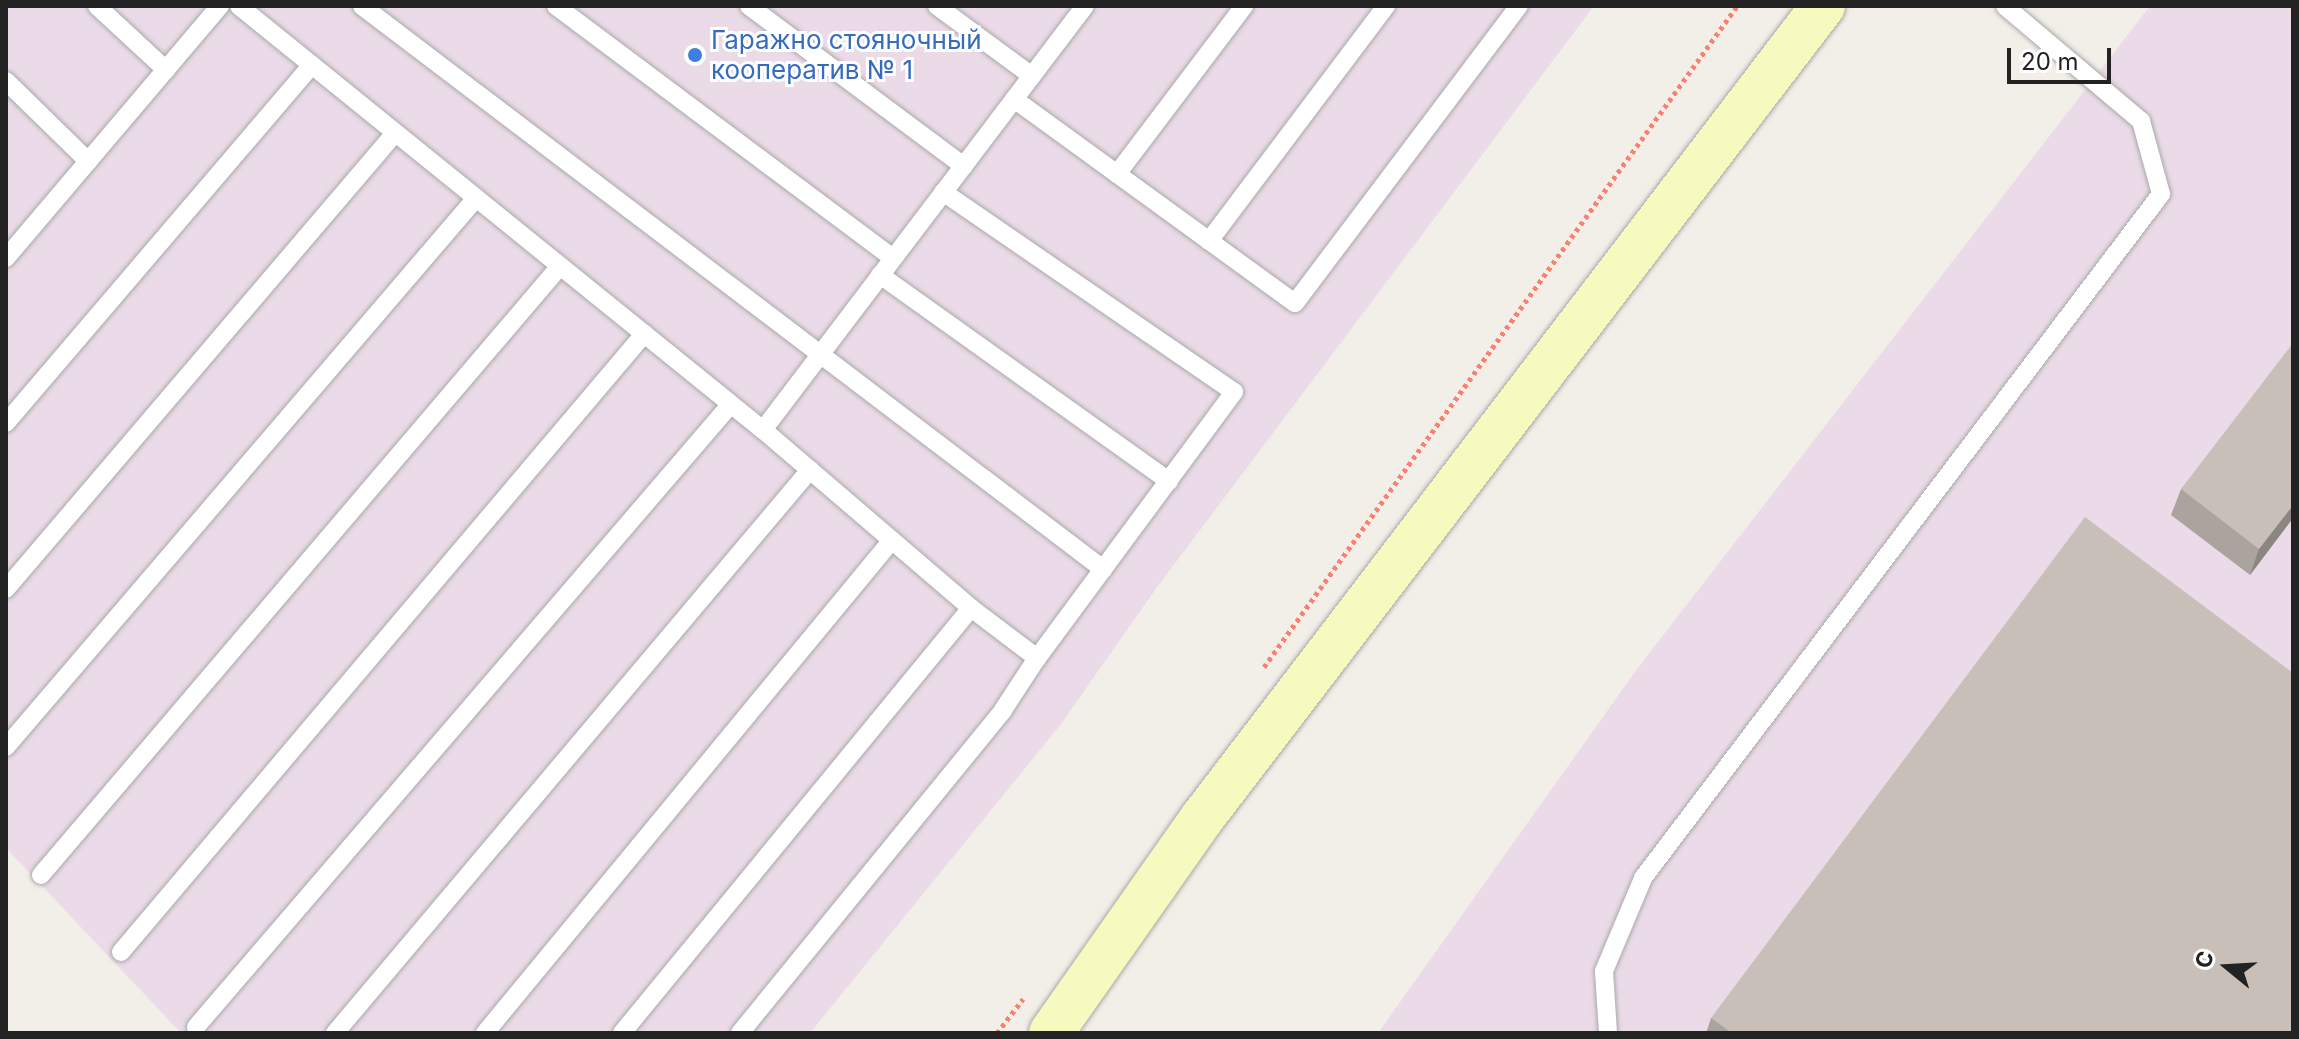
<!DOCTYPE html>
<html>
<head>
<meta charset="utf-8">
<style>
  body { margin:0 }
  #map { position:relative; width:2299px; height:1039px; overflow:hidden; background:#f2efe9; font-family:Inter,sans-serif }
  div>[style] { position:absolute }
  .industrial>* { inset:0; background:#ebdbe8 }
  .path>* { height:5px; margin-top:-2.5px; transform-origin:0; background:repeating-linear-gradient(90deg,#fa8072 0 4px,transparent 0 8px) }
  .roads { filter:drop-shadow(0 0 2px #a9a9a9) drop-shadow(0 0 2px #a9a9a9) }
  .service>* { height:18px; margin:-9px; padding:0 9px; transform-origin:9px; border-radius:9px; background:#fff }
  .secondary>* { height:44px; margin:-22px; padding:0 22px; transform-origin:22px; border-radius:22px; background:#f7fabf }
  .wall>* { inset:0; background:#aba49e }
  .shaded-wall>* { inset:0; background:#8b8681 }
  .building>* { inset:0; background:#c7bfb8 }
  .dots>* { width:22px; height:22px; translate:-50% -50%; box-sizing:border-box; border:4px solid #fff; border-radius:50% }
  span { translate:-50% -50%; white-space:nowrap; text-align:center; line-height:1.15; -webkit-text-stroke:6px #fff; paint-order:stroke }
  .shop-label { font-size:26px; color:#366cbe }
  .left { translate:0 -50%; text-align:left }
  .frame { position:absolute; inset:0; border:8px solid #222; pointer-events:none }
  .north { position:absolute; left:2187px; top:927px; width:80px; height:80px; -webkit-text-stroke:6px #fff; paint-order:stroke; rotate:288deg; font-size:22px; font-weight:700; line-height:32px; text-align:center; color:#222 }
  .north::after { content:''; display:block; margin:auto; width:28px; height:36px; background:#222; clip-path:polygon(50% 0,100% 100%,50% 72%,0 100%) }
  .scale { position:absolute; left:2007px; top:48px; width:104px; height:36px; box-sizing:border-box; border:4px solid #222; border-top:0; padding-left:10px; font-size:24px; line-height:28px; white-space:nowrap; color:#222; -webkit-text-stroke:6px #fff; paint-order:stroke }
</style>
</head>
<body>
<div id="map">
  <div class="industrial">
    <div style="clip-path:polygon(6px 6px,1594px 6px,1155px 590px,1061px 724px,810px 1033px,181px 1033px,6px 848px)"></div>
    <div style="clip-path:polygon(2150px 6px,2293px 6px,2293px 1033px,1378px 1033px,1637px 669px)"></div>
  </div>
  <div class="path">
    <div style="left:1264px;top:667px;width:813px;rotate:-54.41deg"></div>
    <div style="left:997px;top:1033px;width:43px;rotate:-52.6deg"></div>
  </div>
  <div class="roads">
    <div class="service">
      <div style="left:97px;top:6px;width:94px;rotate:42.8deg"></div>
      <div style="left:239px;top:6px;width:674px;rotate:38.98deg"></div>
      <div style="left:763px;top:430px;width:532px;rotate:-52.79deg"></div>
      <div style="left:362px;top:6px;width:931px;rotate:37.23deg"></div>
      <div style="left:556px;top:6px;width:421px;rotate:36.8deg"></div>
      <div style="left:749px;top:6px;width:268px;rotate:36.7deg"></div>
      <div style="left:937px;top:6px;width:118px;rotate:36.4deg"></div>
      <div style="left:6px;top:81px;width:115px;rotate:44.3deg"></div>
      <div style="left:1014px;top:99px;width:347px;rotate:36deg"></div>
      <div style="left:1295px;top:303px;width:372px;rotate:-53deg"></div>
      <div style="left:1117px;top:174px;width:211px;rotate:-52.9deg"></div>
      <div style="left:943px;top:192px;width:353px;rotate:34.5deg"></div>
      <div style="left:1234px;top:392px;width:331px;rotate:126.5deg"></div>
      <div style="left:1209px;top:241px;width:294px;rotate:-53deg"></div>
      <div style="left:6px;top:258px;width:331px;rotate:-49.7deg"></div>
      <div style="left:880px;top:275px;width:355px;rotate:35.5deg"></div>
      <div style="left:6px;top:423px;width:471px;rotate:-49.5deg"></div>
      <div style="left:6px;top:589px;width:599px;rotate:-49.53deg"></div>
      <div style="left:6px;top:747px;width:723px;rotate:-49.43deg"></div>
      <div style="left:41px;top:875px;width:800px;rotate:-49.56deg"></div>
      <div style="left:121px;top:952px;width:810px;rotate:-49.76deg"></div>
      <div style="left:196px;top:1027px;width:821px;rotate:-49.35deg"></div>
      <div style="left:335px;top:1033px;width:737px;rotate:-49.85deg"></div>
      <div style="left:485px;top:1033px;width:639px;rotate:-50.46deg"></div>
      <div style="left:622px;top:1033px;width:550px;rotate:-50.61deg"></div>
      <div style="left:971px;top:608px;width:274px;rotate:-139.4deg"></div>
      <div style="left:740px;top:1033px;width:417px;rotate:-50.8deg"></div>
      <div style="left:1003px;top:710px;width:62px;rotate:-56.8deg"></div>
      <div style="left:1037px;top:658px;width:83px;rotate:-142.9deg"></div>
      <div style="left:1608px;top:1033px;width:62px;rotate:-93.7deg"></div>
      <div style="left:1604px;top:971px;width:101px;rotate:-67.2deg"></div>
      <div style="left:1643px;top:878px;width:858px;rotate:-52.86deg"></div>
      <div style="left:2161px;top:194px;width:76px;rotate:-105.3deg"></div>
      <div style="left:2141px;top:121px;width:178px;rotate:-139.8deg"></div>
    </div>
    <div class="secondary">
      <div style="left:1051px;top:1033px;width:264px;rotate:-54.9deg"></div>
      <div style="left:1203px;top:817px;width:1021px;rotate:-52.6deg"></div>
    </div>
  </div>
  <div class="wall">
    <div style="clip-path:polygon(2181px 489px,2293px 518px,2250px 575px,2171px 515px)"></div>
    <div style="clip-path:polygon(1711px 1018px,2293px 1033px,1706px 1033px)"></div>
  </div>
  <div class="shaded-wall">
    <div style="clip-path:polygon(2293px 505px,2293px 518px,2250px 575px,2259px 549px)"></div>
  </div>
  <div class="building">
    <div style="clip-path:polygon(2293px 343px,2293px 505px,2259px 549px,2181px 489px)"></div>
    <div style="clip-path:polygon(2085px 517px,2293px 673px,2293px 1033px,1732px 1033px,1711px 1018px)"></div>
  </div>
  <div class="dots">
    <div style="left:695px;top:55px;background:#3f7fe0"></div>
  </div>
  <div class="shop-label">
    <span class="left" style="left:711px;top:55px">Гаражно стояночный<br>кооператив № 1</span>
  </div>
  <div class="frame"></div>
  <div class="north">С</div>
  <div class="scale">20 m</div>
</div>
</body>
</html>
